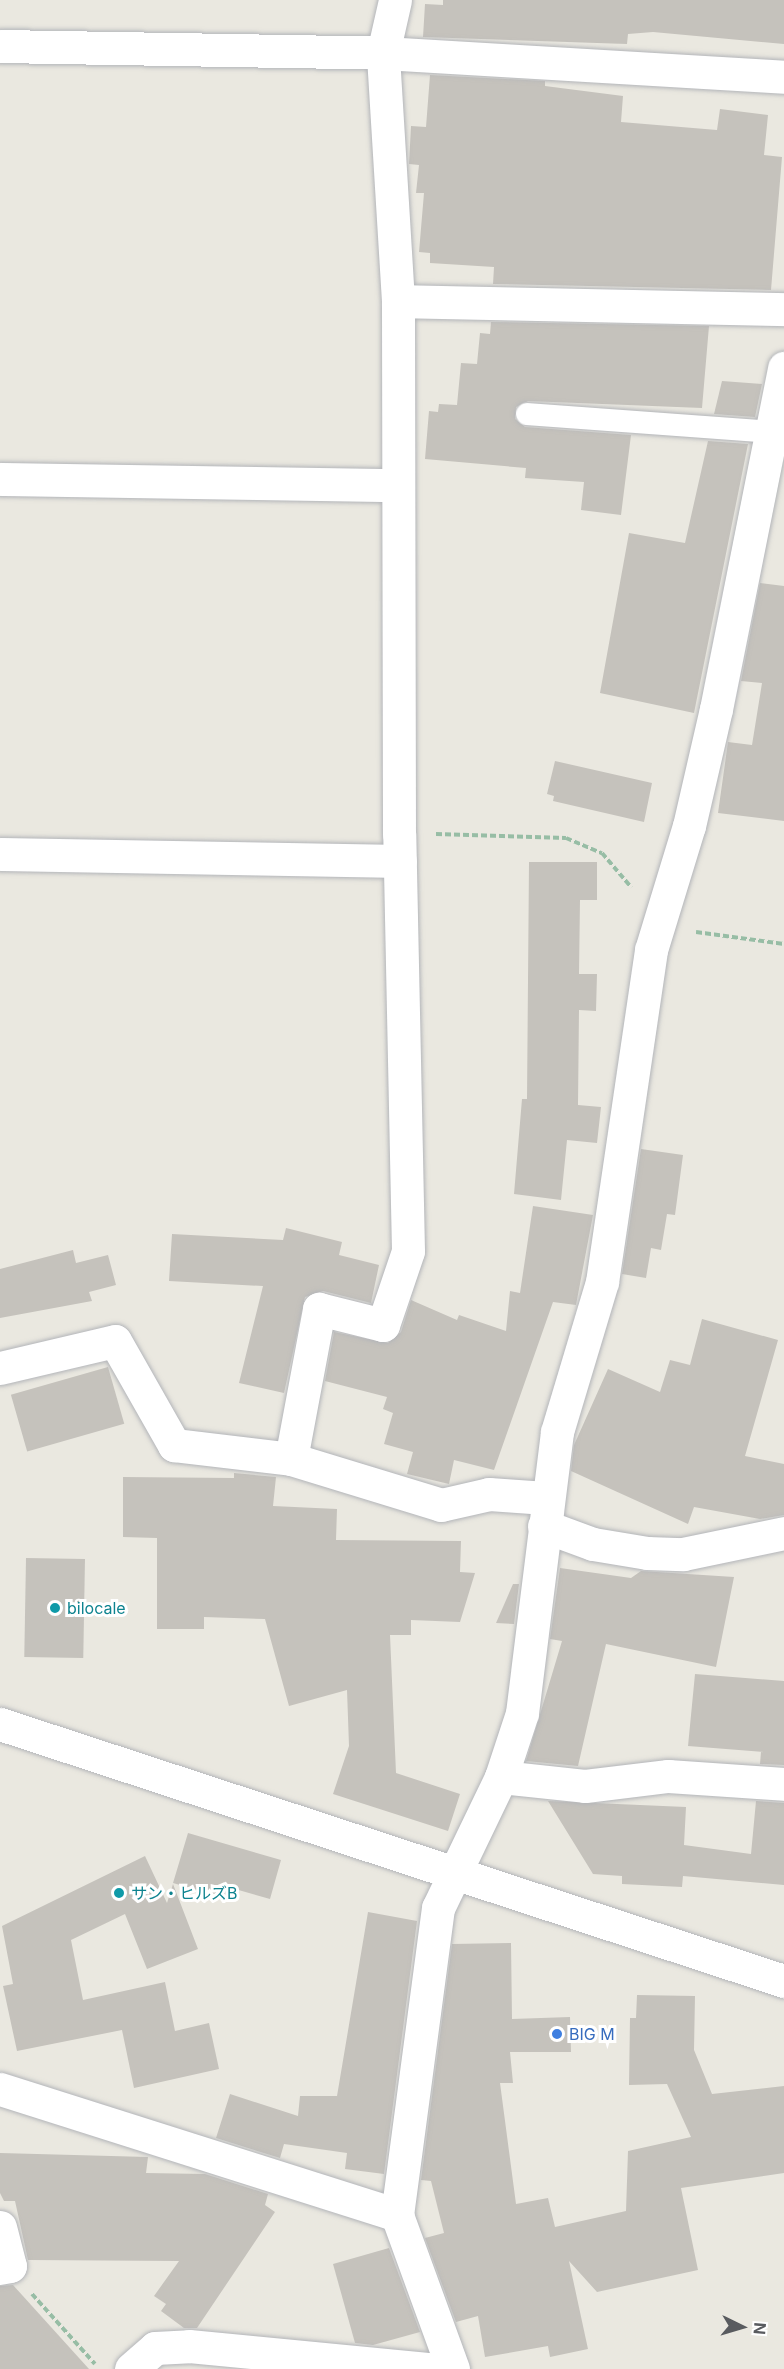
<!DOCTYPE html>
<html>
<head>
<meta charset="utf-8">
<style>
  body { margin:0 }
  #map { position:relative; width:784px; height:2369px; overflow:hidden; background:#eae8e0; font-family:Inter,"Noto Sans JP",sans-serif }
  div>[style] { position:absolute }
  .building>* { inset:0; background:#c5c2bc; transform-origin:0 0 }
  .path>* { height:4px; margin-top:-2px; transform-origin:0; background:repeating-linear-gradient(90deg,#97bda5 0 6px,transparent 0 9px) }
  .roads { filter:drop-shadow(0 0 2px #b3b5b9) drop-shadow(0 0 2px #b3b5b9) }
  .service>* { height:22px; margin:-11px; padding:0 11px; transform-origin:11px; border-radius:11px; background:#fff }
  .minor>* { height:33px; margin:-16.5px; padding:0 16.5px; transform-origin:16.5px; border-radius:16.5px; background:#fff }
  .tertiary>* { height:33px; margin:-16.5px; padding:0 16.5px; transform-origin:16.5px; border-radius:16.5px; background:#fff }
  .dots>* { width:16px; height:16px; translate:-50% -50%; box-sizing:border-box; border:3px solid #fff; border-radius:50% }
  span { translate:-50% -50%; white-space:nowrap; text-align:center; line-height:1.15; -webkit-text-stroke:6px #fff; paint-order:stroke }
  .culture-label { font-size:16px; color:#0d838f }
  .left { translate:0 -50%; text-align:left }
  .shop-label { font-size:16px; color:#366cbe }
  .north { position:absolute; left:712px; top:2297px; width:60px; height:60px; -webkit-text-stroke:4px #fff; paint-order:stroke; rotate:95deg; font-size:16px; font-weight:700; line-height:24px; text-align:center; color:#595b5f }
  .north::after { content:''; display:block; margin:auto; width:21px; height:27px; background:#595b5f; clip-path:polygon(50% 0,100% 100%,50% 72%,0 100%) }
</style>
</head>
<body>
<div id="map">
  <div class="building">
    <div style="clip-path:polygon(443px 0,784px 0,784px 44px,653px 32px,628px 34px,627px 44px,423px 37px,425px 4px,443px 5px)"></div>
    <div style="clip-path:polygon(430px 75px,545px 81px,545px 86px,623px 96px,621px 122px,717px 130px,720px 109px,768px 115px,764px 155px,782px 157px,771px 290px,493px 284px,494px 267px,430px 263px,430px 253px,419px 252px,424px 193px,416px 193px,419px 165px,409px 164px,411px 126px,426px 127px)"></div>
    <div style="clip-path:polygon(491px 322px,709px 326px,702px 408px,528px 401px,516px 407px,515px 419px,525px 427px,631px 435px,621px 515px,581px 510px,584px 482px,525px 478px,526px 468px,425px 459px,429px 411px,438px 412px,439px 404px,457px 405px,461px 363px,477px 364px,480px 333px,490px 334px)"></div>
    <div style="clip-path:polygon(722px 381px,762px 384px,755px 417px,714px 414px)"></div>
    <div style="clip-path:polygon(708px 441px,748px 444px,694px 713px,600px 693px,629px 533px,685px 543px)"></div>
    <div style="clip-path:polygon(760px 583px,784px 586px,784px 821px,718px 813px,728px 742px,752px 745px,762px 683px,741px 681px)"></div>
    <div style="clip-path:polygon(555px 761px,652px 783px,644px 822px,553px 801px,554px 796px,547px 794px)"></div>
    <div style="clip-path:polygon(529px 862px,597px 862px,597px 900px,580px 900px,579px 974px,597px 974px,596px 1011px,579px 1010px,578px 1105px,601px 1107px,597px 1143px,567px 1140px,561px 1200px,514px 1194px,522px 1099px,527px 1099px)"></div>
    <div style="clip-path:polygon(641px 1149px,683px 1155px,675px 1215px,667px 1214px,661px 1250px,651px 1248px,646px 1278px,622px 1274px)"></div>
    <div style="clip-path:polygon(533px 1206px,593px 1215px,576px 1305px,553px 1302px,494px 1470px,454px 1460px,449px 1484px,407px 1474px,413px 1452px,384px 1444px,393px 1413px,383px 1409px,387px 1397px,325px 1381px,334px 1332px,388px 1343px,401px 1332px,411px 1300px,457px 1320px,459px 1315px,506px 1331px,510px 1291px,520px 1293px)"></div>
    <div style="clip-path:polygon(286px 1228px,342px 1242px,339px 1255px,379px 1265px,371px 1303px,323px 1291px,305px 1297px,284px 1393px,239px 1383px,263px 1286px,169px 1281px,172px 1234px,283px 1240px)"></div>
    <div style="clip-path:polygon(73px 1250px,76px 1263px,108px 1255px,116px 1285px,89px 1292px,92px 1301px,0 1318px,0 1269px)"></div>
    <div style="clip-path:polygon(702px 1319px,778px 1340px,745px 1456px,784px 1464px,784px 1515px,760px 1519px,694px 1507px,688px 1524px,571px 1471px,574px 1445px,608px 1369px,660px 1392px,670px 1360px,690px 1365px)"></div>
    <div style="left:108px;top:1367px;width:59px;height:101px;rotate:74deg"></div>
    <div style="clip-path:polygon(234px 1473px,276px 1477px,273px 1506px,337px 1509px,336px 1540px,461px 1541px,460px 1572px,475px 1573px,460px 1622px,411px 1620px,411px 1635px,390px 1635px,396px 1773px,460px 1794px,448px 1831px,333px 1794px,349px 1746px,347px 1690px,289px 1706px,265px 1619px,204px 1617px,204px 1629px,157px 1629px,157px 1538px,123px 1537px,123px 1477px,234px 1478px)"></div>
    <div style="left:26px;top:1558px;width:59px;height:99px;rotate:1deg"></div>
    <div style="clip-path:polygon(560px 1568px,631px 1578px,641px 1571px,734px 1577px,716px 1667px,606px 1644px,578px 1766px,526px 1761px,562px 1641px,550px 1639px)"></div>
    <div style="clip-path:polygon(513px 1584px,519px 1584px,514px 1624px,496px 1623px)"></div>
    <div style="clip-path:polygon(695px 1674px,784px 1681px,784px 1765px,760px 1764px,761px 1752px,775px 1753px,688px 1746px)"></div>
    <div style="clip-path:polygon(548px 1801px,686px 1807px,684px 1845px,751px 1854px,756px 1801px,784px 1803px,784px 1885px,683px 1876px,682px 1887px,622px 1884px,622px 1876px,593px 1874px)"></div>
    <div style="clip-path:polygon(188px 1833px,281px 1860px,270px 1899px,235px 1889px,232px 1900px,173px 1883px)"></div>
    <div style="clip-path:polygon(145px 1856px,167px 1903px,173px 1884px,198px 1949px,147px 1969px,125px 1914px,71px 1940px,83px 2000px,165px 1982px,175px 2031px,209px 2023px,219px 2069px,134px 2088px,122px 2030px,17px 2051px,3px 1986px,13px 1984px,2px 1926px)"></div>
    <div style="clip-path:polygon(368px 1912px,417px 1921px,384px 2174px,345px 2169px,347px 2153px,284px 2144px,280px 2158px,216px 2138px,230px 2094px,298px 2116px,300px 2096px,337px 2096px)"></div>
    <div style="clip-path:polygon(511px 1943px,512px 2019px,570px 2017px,571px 2052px,510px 2052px,513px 2083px,500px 2083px,516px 2204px,548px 2198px,555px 2227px,626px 2211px,628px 2151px,691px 2137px,667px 2084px,629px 2085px,630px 2018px,636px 2018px,637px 1995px,695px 1996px,694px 2050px,712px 2094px,784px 2086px,784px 2173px,681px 2188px,698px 2270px,597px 2292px,569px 2261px,588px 2349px,550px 2357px,548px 2346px,485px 2357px,478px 2316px,456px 2322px,425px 2238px,444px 2233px,431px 2181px,421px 2180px,452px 1944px)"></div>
    <div style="clip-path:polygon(0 2153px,148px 2157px,146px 2173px,205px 2174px,268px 2194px,265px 2205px,275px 2212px,197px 2328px,184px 2328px,161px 2311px,166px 2304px,154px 2296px,179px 2261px,28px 2260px,15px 2201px,4px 2201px,0 2193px)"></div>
    <div style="clip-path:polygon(389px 2248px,420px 2332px,373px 2345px,355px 2343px,333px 2264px)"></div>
    <div style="clip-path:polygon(13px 2285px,89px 2369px,0 2369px,0 2286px)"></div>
  </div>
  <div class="path">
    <div style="left:436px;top:834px;width:130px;rotate:1.8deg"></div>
    <div style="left:566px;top:838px;width:39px;rotate:23deg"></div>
    <div style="left:602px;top:853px;width:45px;rotate:49.5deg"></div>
    <div style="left:696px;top:932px;width:89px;rotate:7.8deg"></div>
    <div style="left:32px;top:2294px;width:94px;rotate:48deg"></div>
  </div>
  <div class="roads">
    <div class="service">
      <div style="left:527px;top:414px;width:246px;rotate:4.2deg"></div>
    </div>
    <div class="minor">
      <div style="left:0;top:46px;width:383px;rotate:1deg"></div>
      <div style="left:383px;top:53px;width:402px;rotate:3.4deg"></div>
      <div style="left:398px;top:301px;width:386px;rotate:1.2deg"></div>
      <div style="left:0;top:479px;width:397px;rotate:0.9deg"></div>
      <div style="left:0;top:854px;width:400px;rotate:1deg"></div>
      <div style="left:0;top:1368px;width:118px;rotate:-13.2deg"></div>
      <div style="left:115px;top:1341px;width:120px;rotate:60.4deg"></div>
      <div style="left:174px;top:1445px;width:118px;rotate:6.8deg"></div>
      <div style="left:291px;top:1459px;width:157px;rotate:17deg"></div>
      <div style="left:441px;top:1505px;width:49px;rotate:-12.9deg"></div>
      <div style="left:489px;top:1494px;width:57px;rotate:4deg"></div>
      <div style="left:291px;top:1459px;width:153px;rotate:-79.4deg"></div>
      <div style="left:319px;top:1309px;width:66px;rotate:14deg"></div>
      <div style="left:383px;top:1325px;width:78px;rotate:-71.3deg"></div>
      <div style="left:408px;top:1251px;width:417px;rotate:-91.2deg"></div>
      <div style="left:399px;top:834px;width:533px;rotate:-90.11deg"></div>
      <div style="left:398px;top:301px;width:248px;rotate:-93.5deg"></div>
      <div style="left:383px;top:53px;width:54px;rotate:-77.2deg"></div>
      <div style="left:544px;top:1526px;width:52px;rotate:20.2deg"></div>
      <div style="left:593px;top:1544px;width:55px;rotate:9.5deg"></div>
      <div style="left:647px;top:1553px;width:36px;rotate:2deg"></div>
      <div style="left:683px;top:1554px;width:103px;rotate:-11.7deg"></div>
      <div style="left:501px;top:1777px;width:84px;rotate:6.1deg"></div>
      <div style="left:585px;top:1786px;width:84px;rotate:-6.9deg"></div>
      <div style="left:668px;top:1776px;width:116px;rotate:3.9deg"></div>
      <div style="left:0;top:2089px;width:417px;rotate:17.6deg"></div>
      <div style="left:0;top:2227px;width:40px;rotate:75.6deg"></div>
      <div style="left:10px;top:2266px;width:10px;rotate:169deg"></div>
      <div style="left:131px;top:2369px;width:32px;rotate:-41deg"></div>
      <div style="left:155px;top:2348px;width:34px;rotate:-3deg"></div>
      <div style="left:189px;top:2346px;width:242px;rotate:5.5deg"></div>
      <div style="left:453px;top:2369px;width:164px;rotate:-110deg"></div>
      <div style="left:397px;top:2215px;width:310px;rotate:-82.4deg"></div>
      <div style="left:438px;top:1908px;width:145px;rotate:-64.3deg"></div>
      <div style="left:501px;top:1777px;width:67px;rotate:-71.8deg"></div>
      <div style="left:522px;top:1713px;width:283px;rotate:-82.9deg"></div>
      <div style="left:557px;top:1432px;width:157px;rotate:-73.3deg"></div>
      <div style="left:602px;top:1282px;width:336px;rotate:-81.6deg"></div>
      <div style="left:651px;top:950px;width:130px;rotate:-73deg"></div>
      <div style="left:689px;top:826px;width:120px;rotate:-77deg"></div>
      <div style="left:716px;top:709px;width:348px;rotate:-78.7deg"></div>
    </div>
    <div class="tertiary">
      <div style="left:0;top:1724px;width:825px;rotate:18.15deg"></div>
    </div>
  </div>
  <div class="dots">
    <div style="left:55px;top:1608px;background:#0f9aa8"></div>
    <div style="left:119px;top:1893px;background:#0f9aa8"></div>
    <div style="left:557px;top:2034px;background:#3f7fe0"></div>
  </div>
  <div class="culture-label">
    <span class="left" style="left:67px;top:1608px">bilocale</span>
    <span class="left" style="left:131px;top:1893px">サン・ヒルズB</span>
  </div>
  <div class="shop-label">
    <span class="left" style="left:569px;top:2034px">BIG M</span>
  </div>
  <div class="north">N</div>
</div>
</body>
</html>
